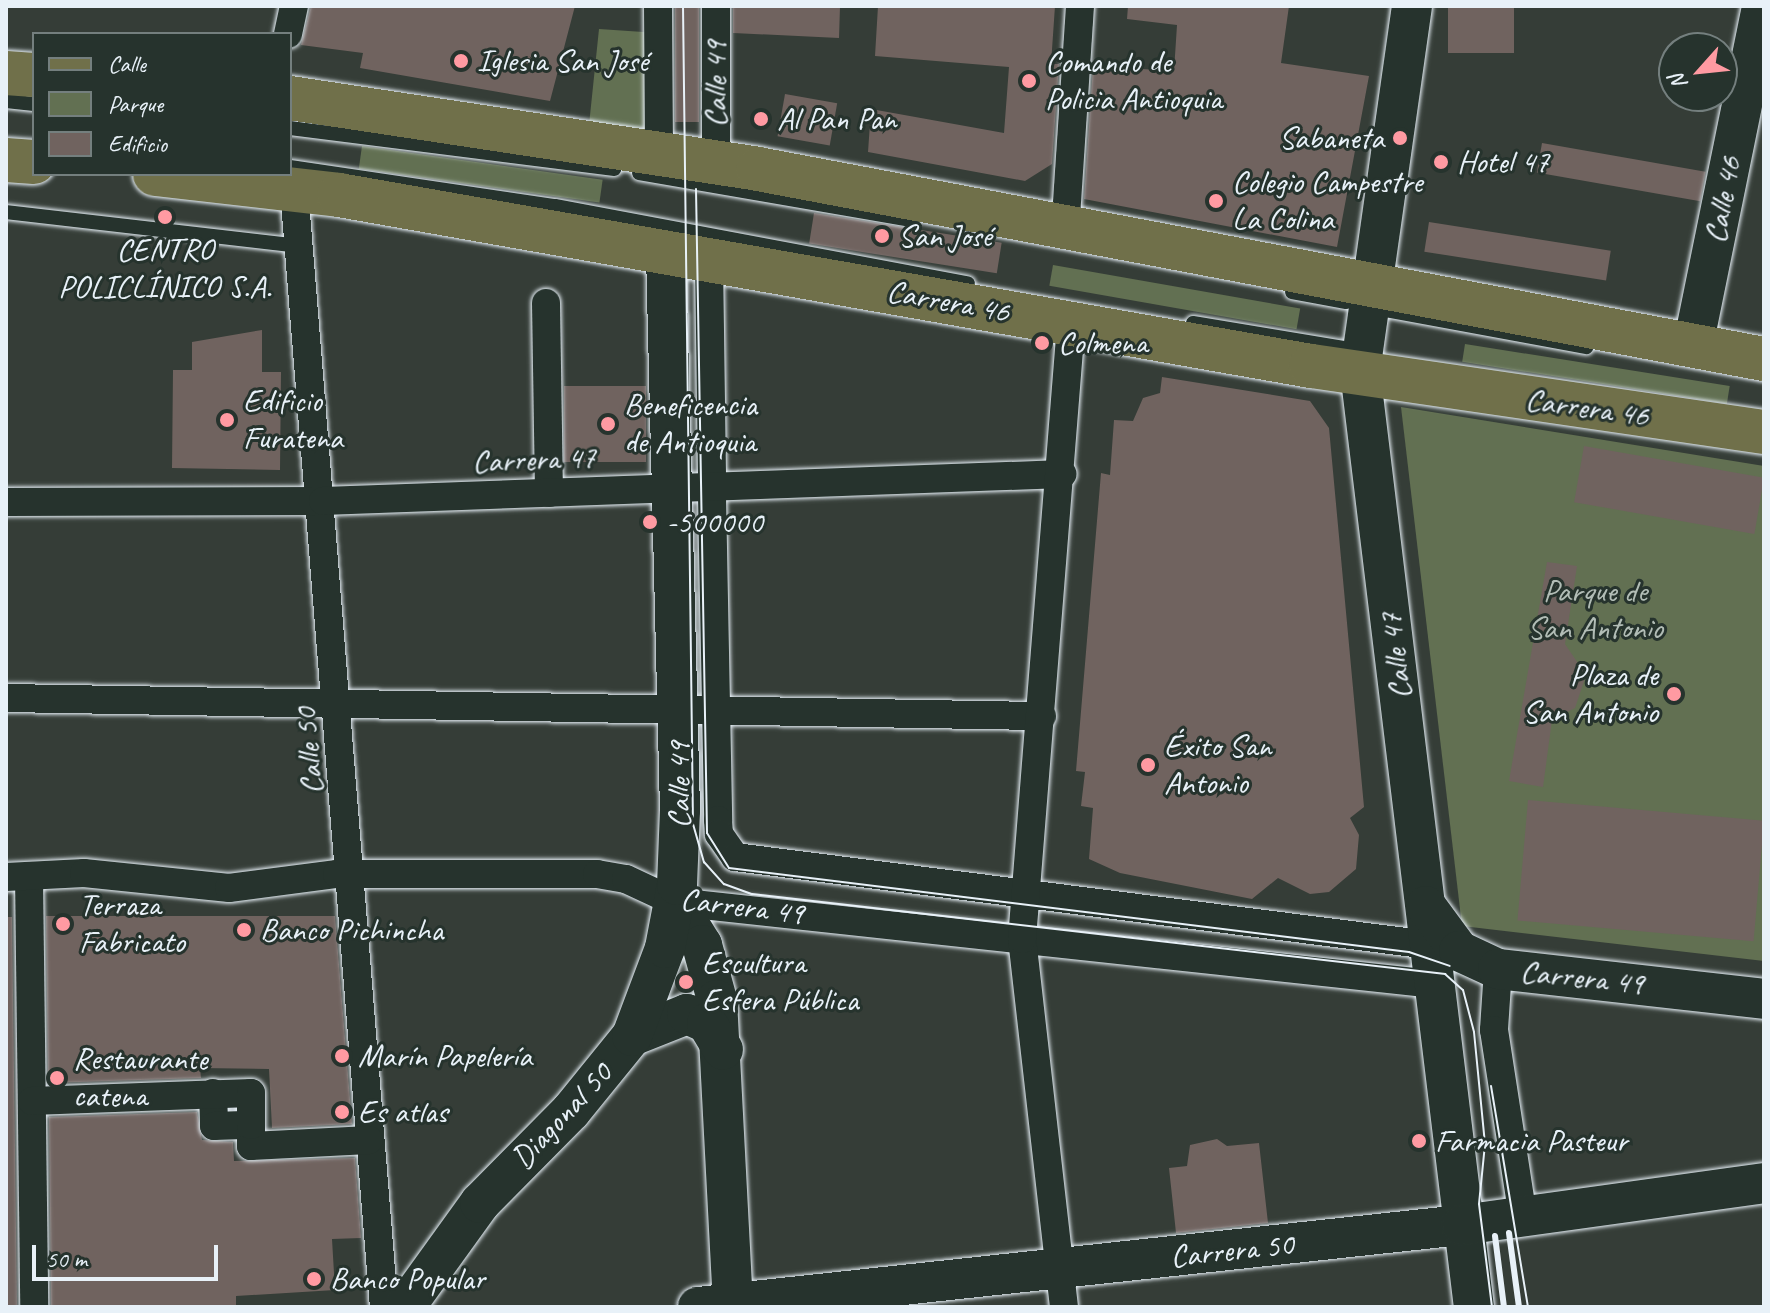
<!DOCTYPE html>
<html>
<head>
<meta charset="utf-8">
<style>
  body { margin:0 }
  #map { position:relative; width:1770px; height:1313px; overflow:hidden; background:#353d37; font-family:Caveat,sans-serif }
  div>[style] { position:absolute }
  .green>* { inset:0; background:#627052; transform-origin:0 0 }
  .building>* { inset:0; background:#70635f; transform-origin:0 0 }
  .roads { filter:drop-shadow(0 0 2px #e8f1f8) drop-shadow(0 0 2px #e8f1f8) }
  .lane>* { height:14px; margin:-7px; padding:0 7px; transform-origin:7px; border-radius:7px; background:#26332d }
  .street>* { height:28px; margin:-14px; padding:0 14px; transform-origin:14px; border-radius:14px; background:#26332d }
  .secondary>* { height:40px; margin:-20px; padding:0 20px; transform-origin:20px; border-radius:20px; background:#26332d }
  .primary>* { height:44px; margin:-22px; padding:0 22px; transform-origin:22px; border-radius:22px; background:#70704a }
  .tram>* { height:2px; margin:-1px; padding:0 1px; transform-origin:1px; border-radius:1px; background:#e8f1f8 }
  .rail>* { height:6px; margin:-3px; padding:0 3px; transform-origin:3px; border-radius:3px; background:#e8f1f8 }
  .dots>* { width:22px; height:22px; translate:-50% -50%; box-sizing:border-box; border:4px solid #26332d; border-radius:50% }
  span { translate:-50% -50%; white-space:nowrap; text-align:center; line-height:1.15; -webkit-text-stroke:6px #26332d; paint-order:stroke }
  .poi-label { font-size:32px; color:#e8f1f8 }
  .left { translate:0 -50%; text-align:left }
  .right { translate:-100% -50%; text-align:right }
  .street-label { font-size:32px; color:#e8f1f8 }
  .park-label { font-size:32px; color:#b2bdb6 }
  .frame { position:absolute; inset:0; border:8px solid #e8f1f8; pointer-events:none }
  .legend { position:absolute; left:32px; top:32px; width:260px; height:144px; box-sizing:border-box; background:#26332d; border:2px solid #747f7e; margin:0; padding:10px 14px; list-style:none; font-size:24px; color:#e8f1f8 }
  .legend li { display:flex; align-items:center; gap:16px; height:40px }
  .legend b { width:40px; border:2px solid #747f7e }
  .north { position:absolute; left:1658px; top:32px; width:80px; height:80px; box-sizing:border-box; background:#26332d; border:2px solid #747f7e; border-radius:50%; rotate:243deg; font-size:22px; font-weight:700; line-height:32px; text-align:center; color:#e8f1f8 }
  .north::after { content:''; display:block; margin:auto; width:28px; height:36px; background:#ff9aa2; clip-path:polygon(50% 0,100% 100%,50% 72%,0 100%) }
  .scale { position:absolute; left:32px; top:1245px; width:186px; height:36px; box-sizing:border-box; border:4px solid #e8f1f8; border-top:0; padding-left:10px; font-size:24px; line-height:28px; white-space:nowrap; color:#e8f1f8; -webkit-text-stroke:6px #26332d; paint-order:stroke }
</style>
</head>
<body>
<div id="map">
  <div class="green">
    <div style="clip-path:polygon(599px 29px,658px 33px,659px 137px,589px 125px)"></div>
    <div style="left:362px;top:146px;width:243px;height:23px;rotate:8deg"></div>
    <div style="left:1053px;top:265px;width:251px;height:21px;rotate:10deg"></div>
    <div style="left:1465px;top:344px;width:268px;height:18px;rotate:9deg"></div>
    <div style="clip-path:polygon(1401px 407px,1764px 466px,1764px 961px,1462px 926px)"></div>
  </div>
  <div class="building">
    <div style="clip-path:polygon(311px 6px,575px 6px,550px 101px,360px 68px,363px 53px,301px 45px)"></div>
    <div style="left:675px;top:6px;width:24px;height:116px"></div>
    <div style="clip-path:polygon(733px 6px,840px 6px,839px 38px,733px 33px)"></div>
    <div style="clip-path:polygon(878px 6px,1055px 6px,1051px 64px,1059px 64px,1052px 164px,1025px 181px,868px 152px,871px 109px,1004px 133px,1009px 67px,875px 56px)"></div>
    <div style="clip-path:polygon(1128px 6px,1289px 6px,1281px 63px,1369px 76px,1337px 247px,1084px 199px,1093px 66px,1174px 71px,1177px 25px,1127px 19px)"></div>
    <div style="left:1448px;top:6px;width:66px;height:47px"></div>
    <div style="left:785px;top:94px;width:53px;height:43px;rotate:10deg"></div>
    <div style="left:1542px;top:143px;width:166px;height:30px;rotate:10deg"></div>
    <div style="left:814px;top:213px;width:190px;height:31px;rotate:9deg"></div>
    <div style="left:1429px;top:222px;width:184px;height:30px;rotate:9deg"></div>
    <div style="clip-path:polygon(262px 330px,262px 372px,281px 372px,280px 470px,172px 468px,173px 370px,192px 370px,192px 342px)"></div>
    <div style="clip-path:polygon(1162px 377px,1310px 401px,1329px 428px,1364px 807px,1350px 818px,1359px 835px,1356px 869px,1329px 892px,1310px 894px,1278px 878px,1252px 899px,1120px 873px,1089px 859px,1093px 808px,1081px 806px,1085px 772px,1076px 771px,1101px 473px,1110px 475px,1114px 420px,1133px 421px,1143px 398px,1160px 393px)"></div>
    <div style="left:564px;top:386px;width:82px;height:76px"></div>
    <div style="left:1584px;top:446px;width:183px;height:57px;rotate:10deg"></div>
    <div style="clip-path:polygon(1547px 562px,1577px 566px,1565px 644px,1586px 675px,1575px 708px,1552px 720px,1543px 787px,1509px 781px)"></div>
    <div style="left:1528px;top:800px;width:237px;height:121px;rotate:5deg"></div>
    <div style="clip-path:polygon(46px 916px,335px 916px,352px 1124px,272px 1128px,269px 1069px,200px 1068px,201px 1078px,48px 1083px)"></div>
    <div style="clip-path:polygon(6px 917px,12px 917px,17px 1307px,6px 1307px)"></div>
    <div style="clip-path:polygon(197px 1112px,202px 1140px,233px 1142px,234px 1161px,355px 1158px,361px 1238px,332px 1239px,335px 1290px,236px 1296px,236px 1307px,51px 1307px,49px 1117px)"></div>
    <div style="clip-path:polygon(1217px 1139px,1227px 1146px,1259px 1143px,1268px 1223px,1176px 1233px,1169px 1168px,1187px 1166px,1190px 1145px)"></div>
  </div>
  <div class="roads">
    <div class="lane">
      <div style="left:6px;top:101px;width:28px;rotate:6deg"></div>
      <div style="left:290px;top:128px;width:327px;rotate:7.2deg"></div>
      <div style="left:290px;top:167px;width:268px;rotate:8.4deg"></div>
      <div style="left:555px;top:206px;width:420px;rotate:10.6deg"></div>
      <div style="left:639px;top:173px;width:275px;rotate:9.8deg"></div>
      <div style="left:6px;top:212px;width:295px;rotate:6.6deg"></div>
      <div style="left:1292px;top:292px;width:55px;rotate:10.5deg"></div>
      <div style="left:1375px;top:308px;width:215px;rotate:10.5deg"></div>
      <div style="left:1193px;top:323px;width:171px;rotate:9.4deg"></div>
    </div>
    <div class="street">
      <div style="left:658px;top:6px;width:146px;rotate:89.6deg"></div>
      <div style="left:288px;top:34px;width:29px;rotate:-78deg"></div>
      <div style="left:716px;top:162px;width:156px;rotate:-90deg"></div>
      <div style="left:294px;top:189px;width:1122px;rotate:85.4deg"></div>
      <div style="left:1066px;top:217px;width:211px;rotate:-86.2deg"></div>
      <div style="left:709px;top:259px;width:220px;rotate:89.2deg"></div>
      <div style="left:546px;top:303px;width:190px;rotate:89.1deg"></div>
      <div style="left:712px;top:496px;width:324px;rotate:88.9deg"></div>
      <div style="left:718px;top:820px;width:14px;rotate:86deg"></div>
      <div style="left:719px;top:834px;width:28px;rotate:55deg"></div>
      <div style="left:735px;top:857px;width:701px;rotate:7.22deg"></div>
      <div style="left:6px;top:502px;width:317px;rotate:-0.2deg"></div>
      <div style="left:323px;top:501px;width:740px;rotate:-2.09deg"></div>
      <div style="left:6px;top:698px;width:1036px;rotate:1deg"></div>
      <div style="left:29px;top:876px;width:431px;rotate:89.3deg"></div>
      <div style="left:6px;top:877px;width:78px;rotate:-2.9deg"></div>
      <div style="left:84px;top:873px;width:146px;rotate:5.9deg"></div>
      <div style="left:229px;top:888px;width:109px;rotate:-7.4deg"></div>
      <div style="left:337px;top:874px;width:260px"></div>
      <div style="left:597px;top:874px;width:29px;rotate:10deg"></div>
      <div style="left:626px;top:879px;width:54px;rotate:25.1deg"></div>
      <div style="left:675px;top:902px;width:762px;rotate:6.17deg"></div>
      <div style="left:1498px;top:969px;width:61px;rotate:93.8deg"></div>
      <div style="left:1494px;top:1030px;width:190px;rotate:81.2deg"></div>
      <div style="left:213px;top:1093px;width:33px;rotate:88deg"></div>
      <div style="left:214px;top:1126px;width:37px;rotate:-2deg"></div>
      <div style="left:251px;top:1125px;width:21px;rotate:90deg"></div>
      <div style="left:251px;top:1146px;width:118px;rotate:-2.9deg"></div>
      <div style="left:32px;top:1101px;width:219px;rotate:-2.1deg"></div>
      <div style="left:251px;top:1093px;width:32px;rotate:90deg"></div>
      <div style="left:1064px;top:1307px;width:370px;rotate:-96.5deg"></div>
      <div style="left:1022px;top:939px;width:617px;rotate:-85.44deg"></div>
    </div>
    <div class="secondary">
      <div style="left:1412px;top:6px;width:369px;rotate:98.1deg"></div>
      <div style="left:1360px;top:371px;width:943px;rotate:83.06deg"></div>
      <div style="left:1693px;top:346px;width:347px;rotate:-78.5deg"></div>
      <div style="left:675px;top:902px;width:51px;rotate:57.9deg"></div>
      <div style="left:702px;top:945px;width:57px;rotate:74.7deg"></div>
      <div style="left:717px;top:1000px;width:307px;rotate:87deg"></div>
      <div style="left:1426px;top:906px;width:56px;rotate:53.7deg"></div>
      <div style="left:1459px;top:951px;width:43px;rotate:24.8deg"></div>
      <div style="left:1498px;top:969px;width:268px;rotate:6.4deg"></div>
      <div style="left:632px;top:1036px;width:59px;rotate:-21.8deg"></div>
      <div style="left:687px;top:1014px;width:22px;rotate:24deg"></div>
      <div style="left:707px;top:1023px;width:31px;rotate:59deg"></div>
      <div style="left:405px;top:1307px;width:128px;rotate:-54.2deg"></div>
      <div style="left:480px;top:1203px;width:129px;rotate:-45.3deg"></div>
      <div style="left:571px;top:1111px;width:97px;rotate:-50.9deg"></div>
      <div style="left:632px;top:1036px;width:94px;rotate:-69.4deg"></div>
      <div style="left:665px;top:948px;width:64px;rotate:-79.2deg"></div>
      <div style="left:677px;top:885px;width:75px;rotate:-87.7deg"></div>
      <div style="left:680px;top:810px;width:558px;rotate:-91.44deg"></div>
      <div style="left:698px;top:1307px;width:768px;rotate:-6.13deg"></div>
      <div style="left:1462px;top:1225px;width:305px;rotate:-7.9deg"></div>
    </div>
    <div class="primary">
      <div style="left:6px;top:73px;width:28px;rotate:4deg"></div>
      <div style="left:290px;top:98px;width:473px;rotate:8.6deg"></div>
      <div style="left:758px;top:169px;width:1024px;rotate:10.7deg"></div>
      <div style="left:6px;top:160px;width:28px;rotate:4deg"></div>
      <div style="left:155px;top:174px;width:185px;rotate:6.5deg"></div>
      <div style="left:339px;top:195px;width:987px;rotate:9.98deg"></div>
      <div style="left:1311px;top:366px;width:458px;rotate:8.3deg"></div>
    </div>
  </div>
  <div class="tram">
    <div style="left:683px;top:6px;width:818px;rotate:89.3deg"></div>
    <div style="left:693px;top:824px;width:40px;rotate:74deg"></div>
    <div style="left:704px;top:862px;width:30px;rotate:48deg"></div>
    <div style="left:724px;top:884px;width:30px;rotate:20deg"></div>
    <div style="left:752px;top:894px;width:698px;rotate:6.59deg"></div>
    <div style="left:1445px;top:974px;width:24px;rotate:42deg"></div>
    <div style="left:1463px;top:990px;width:43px;rotate:75.3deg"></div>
    <div style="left:1474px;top:1032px;width:113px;rotate:84.4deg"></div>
    <div style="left:1485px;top:1144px;width:60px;rotate:95.7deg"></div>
    <div style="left:1479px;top:1204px;width:104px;rotate:82.8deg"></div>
    <div style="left:696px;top:189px;width:644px;rotate:89.02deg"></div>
    <div style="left:707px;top:833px;width:41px;rotate:57.8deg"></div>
    <div style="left:729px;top:868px;width:685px;rotate:7.04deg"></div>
    <div style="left:1409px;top:952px;width:43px;rotate:18.9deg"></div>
    <div style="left:1491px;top:1086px;width:224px;rotate:80.5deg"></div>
  </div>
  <div class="rail">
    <div style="left:1509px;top:1233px;width:75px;rotate:82.3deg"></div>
    <div style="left:1495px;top:1236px;width:72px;rotate:82.8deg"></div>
  </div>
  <div class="dots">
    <div style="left:461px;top:61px;background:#ff9aa2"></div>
    <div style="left:1029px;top:81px;background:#ff9aa2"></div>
    <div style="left:761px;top:119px;background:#ff9aa2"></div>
    <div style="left:1400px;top:138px;background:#ff9aa2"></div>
    <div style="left:1441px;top:162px;background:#ff9aa2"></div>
    <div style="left:1216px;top:201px;background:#ff9aa2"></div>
    <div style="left:165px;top:217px;background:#ff9aa2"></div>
    <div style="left:882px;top:236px;background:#ff9aa2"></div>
    <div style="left:1042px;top:343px;background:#ff9aa2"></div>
    <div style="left:227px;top:420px;background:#ff9aa2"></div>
    <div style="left:608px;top:424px;background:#ff9aa2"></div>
    <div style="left:650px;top:522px;background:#ff9aa2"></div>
    <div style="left:1674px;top:694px;background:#ff9aa2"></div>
    <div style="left:1148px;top:765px;background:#ff9aa2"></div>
    <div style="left:63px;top:924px;background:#ff9aa2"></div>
    <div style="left:244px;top:930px;background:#ff9aa2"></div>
    <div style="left:686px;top:982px;background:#ff9aa2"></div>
    <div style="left:342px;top:1056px;background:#ff9aa2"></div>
    <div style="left:57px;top:1078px;background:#ff9aa2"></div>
    <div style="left:342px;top:1112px;background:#ff9aa2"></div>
    <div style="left:1419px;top:1141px;background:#ff9aa2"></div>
    <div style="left:314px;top:1279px;background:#ff9aa2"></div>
  </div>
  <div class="poi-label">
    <span class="left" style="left:477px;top:61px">Iglesia San José</span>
    <span class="left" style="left:1045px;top:81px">Comando de<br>Policia Antioquia</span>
    <span class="left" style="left:777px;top:119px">Al Pan Pan</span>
    <span class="right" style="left:1384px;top:138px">Sabaneta</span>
    <span class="left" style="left:1457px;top:162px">Hotel 47</span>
    <span class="left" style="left:1232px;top:201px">Colegio Campestre<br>La Colina</span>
    <span class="left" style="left:898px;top:236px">San José</span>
    <span style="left:165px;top:269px">CENTRO<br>POLICLÍNICO S.A.</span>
    <span class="left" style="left:1058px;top:343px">Colmena</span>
    <span class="left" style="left:243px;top:420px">Edificio<br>Furatena</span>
    <span class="left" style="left:624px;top:424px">Beneficencia<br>de Antioquia</span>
    <span class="left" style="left:666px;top:522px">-500000</span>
    <span class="right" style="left:1658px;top:694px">Plaza de<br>San Antonio</span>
    <span class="left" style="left:1164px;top:765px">Éxito San<br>Antonio</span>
    <span class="left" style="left:79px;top:924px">Terraza<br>Fabricato</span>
    <span class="left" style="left:260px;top:930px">Banco Pichincha</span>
    <span class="left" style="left:702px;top:982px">Escultura<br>Esfera Pública</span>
    <span class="left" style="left:358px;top:1056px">Marín Papelería</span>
    <span class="left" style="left:73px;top:1078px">Restaurante<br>catena</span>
    <span class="left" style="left:358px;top:1112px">Es atlas</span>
    <span class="left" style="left:1435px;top:1141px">Farmacia Pasteur</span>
    <span class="left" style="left:330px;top:1279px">Banco Popular</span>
  </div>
  <div class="street-label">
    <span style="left:716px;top:84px;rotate:-90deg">Calle 49</span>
    <span style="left:1723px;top:200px;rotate:-79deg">Calle 46</span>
    <span style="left:948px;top:302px;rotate:10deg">Carrera 46</span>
    <span style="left:1587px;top:408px;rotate:8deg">Carrera 46</span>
    <span style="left:534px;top:460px;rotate:-2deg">Carrera 47</span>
    <span style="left:1396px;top:656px;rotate:-97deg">Calle 47</span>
    <span style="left:309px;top:751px;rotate:-95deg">Calle 50</span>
    <span style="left:679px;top:785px;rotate:-90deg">Calle 49</span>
    <span style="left:742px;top:907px;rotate:7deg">Carrera 49</span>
    <span style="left:1582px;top:978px;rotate:6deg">Carrera 49</span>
    <span style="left:562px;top:1116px;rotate:-47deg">Diagonal 50</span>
    <span style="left:1232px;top:1251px;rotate:-6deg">Carrera 50</span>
  </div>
  <div class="park-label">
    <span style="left:1595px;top:610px">Parque de<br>San Antonio</span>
  </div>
  <div class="frame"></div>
  <ul class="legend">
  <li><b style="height:10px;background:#70704a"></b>Calle</li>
  <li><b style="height:22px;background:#627052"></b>Parque</li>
  <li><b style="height:22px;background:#70635f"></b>Edificio</li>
  </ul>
  <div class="north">N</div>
  <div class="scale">50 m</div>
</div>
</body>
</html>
